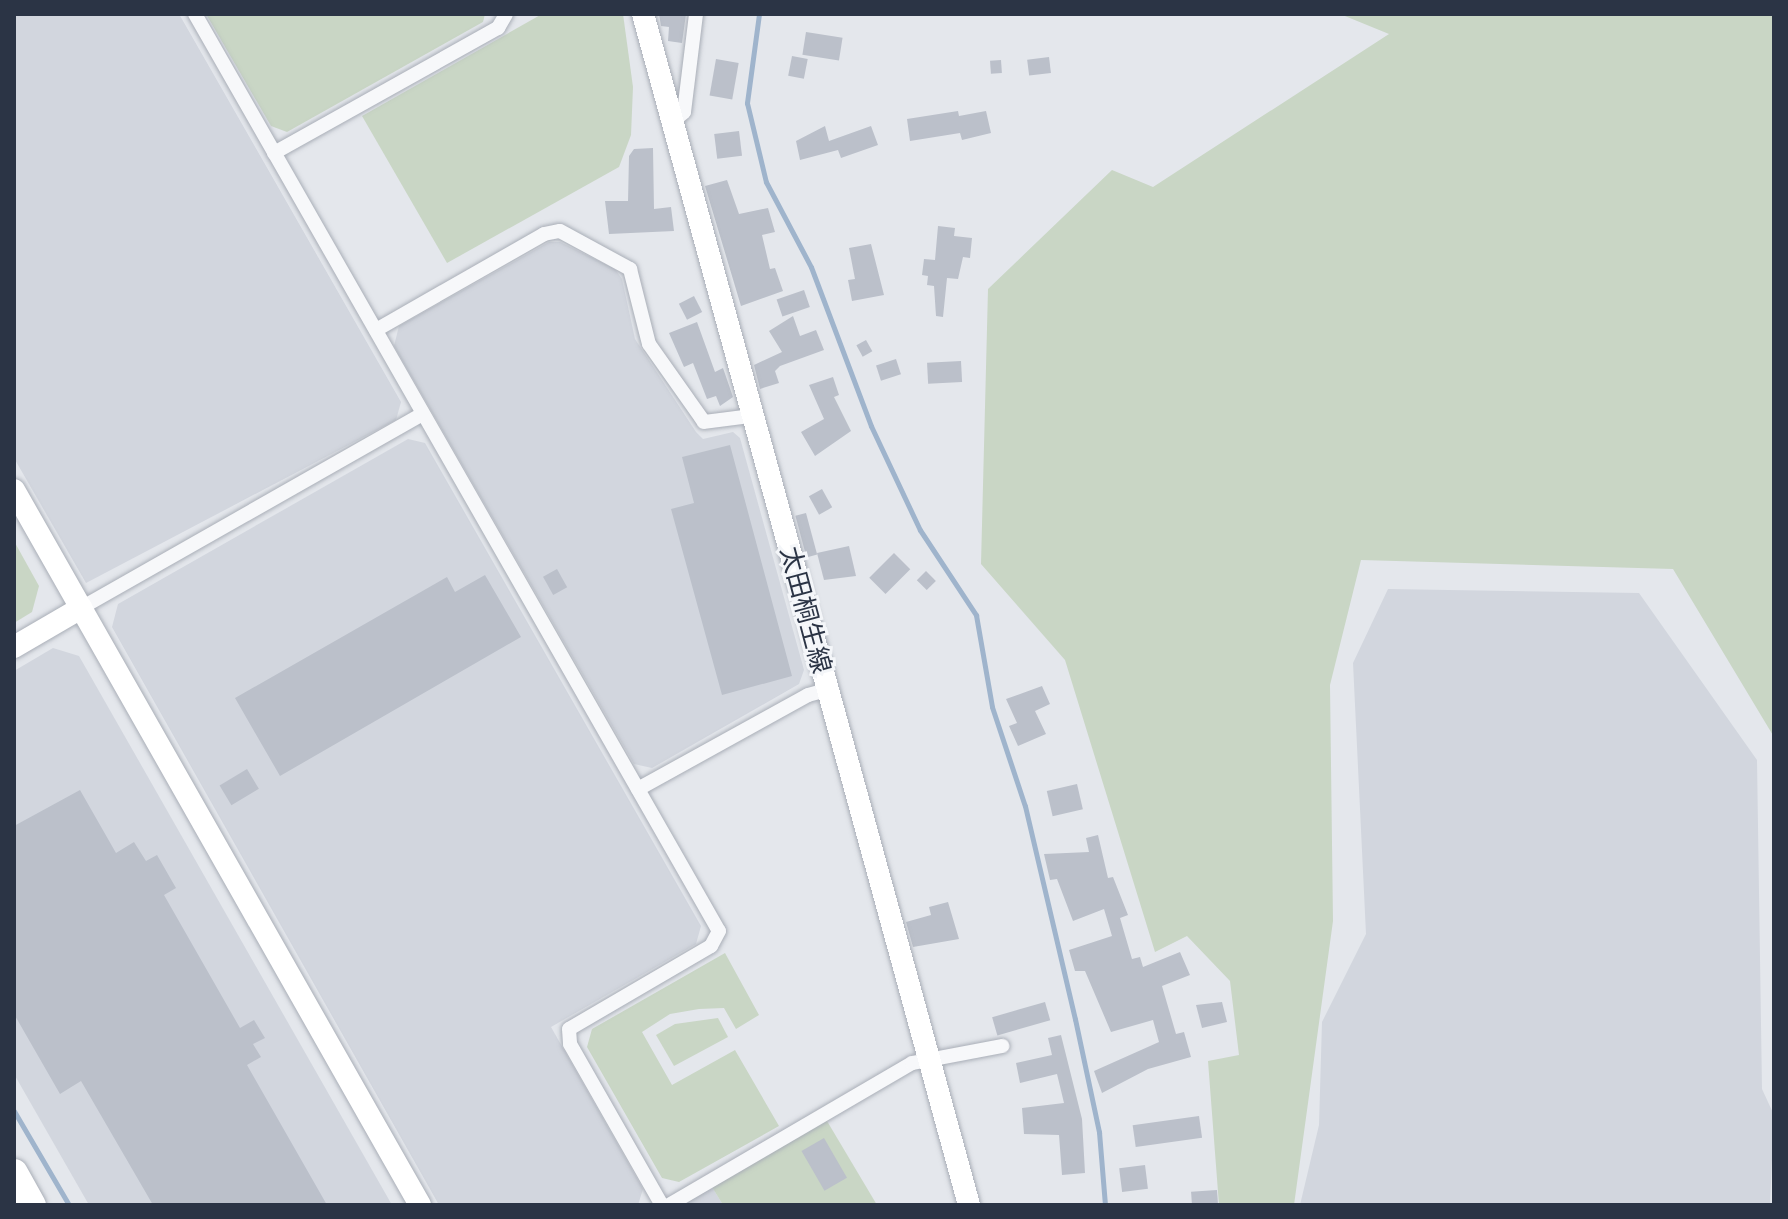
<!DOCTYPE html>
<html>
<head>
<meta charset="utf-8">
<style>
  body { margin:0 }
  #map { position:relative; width:1788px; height:1219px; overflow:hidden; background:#e4e7ec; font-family:Arial,"Noto Sans JP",sans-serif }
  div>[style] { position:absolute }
  .built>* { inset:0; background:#d2d6de }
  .green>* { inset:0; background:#c9d6c5 }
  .stream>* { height:5px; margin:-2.5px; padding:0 2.5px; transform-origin:2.5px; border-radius:2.5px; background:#9fb4cc }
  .building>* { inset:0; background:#bbc0ca; transform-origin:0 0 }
  .roads { filter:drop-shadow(0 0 2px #a9aeb7) drop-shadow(0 0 2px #a9aeb7) }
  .street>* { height:14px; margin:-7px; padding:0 7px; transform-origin:7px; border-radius:7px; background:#f7f8fa }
  .secondary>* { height:22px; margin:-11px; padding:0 11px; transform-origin:11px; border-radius:11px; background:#fff }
  .highway>* { height:28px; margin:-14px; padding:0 14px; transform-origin:14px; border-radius:14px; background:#fff }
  span { translate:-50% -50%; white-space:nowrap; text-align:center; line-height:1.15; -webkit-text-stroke:6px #f4f6f9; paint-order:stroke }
  .street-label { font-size:26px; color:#2b3445 }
  .frame { position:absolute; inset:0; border:16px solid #2b3445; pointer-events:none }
</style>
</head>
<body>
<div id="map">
  <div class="built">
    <div style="clip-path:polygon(14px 14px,179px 14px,401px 402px,396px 420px,86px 583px,14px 458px)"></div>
    <div style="clip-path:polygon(549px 242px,560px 242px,615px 269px,622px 279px,635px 339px,696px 432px,703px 439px,733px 432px,740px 438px,804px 670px,799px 684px,652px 768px,634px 764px,394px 346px,399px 326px)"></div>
    <div style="clip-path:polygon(408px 439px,425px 443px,701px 926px,696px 944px,551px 1027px,643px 1189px,638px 1205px,439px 1205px,112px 627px,118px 604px)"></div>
    <div style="clip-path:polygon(1388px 589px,1639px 593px,1757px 760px,1762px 1089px,1774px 1115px,1770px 1205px,1300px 1205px,1319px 1125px,1322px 1022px,1366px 934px,1353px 663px)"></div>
    <div style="clip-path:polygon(53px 648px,79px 656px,392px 1205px,89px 1205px,14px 1074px,14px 671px)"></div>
    <div style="clip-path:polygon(712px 1187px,723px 1205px,681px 1205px)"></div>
  </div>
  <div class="green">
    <div style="clip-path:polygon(206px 14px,485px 14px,483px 22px,287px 132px,271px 126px)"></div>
    <div style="clip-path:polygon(542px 14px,623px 14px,633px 87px,631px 135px,619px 167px,447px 263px,362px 116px)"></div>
    <div style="clip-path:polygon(1340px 14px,1774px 14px,1774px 737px,1673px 569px,1361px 560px,1330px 685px,1333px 921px,1294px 1205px,1219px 1205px,1208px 1061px,1239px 1055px,1230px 981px,1187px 936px,1155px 952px,1065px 660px,981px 564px,988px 289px,1112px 170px,1153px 187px,1389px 34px)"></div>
    <div style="clip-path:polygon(14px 541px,39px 586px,32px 612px,14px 623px)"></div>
    <div style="clip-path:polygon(725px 953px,759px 1015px,736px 1029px,724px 1008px,699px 1009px,670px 1014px,642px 1032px,672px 1085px,735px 1050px,779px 1126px,679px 1182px,662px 1178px,587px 1047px,592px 1029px)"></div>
    <div style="clip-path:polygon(718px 1018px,728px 1037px,674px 1066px,656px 1035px,675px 1024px)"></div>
    <div style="clip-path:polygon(827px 1121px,877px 1205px,723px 1205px,712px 1187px)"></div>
  </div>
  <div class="stream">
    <div style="left:759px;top:14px;width:90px;rotate:97.7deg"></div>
    <div style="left:747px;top:103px;width:81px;rotate:76.5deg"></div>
    <div style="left:766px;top:182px;width:96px;rotate:62.1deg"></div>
    <div style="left:811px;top:267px;width:170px;rotate:69.3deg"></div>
    <div style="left:871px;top:426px;width:115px;rotate:64.8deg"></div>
    <div style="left:920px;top:530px;width:102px;rotate:56.6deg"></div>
    <div style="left:976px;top:615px;width:93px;rotate:80.1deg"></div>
    <div style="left:992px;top:707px;width:104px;rotate:71.6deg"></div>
    <div style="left:1025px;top:806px;width:219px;rotate:76.8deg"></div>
    <div style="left:1075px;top:1019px;width:116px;rotate:78deg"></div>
    <div style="left:1099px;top:1132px;width:73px;rotate:85.3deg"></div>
    <div style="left:14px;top:1111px;width:109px;rotate:59.7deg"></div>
  </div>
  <div class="building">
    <div style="clip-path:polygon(659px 14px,686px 14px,682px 43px,668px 41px,669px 27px,661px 26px)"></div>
    <div style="left:806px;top:32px;width:37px;height:23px;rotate:9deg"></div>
    <div style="left:792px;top:56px;width:16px;height:20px;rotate:11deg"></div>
    <div style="left:1049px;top:57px;width:16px;height:22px;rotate:83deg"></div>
    <div style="left:716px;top:59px;width:23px;height:37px;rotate:10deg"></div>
    <div style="left:1001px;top:60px;width:13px;height:11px;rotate:86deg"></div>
    <div style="clip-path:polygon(958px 111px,959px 116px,986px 111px,991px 133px,962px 140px,960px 133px,910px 141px,907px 119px)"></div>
    <div style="clip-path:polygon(825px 126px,829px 141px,871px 126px,878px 145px,841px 158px,838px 150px,800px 160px,796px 141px)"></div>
    <div style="left:739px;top:131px;width:25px;height:25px;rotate:83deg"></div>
    <div style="clip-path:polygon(653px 148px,654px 209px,671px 207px,674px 231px,609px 234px,605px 201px,628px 201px,629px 156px,634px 149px)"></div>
    <div style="clip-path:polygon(727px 180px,739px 214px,768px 208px,775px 232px,762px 235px,770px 269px,775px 268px,783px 291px,741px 306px,705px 186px)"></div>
    <div style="clip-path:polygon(938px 226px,955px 228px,954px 236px,972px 238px,970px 258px,963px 257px,958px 279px,947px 278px,943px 317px,936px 316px,934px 286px,927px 285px,928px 276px,922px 275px,924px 259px,935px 260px)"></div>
    <div style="clip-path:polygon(871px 244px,884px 295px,852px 301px,848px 280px,855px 279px,849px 248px)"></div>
    <div style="left:804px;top:290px;width:18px;height:29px;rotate:71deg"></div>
    <div style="left:694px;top:296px;width:18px;height:17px;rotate:63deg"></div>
    <div style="clip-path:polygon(793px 316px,800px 336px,816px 330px,824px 350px,780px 366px,775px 371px,779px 383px,760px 389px,754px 365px,782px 352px,769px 331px)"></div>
    <div style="clip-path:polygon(697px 322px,715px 372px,723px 368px,733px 397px,720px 406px,716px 396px,707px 399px,693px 363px,684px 367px,669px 333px)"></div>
    <div style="left:866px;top:340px;width:13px;height:11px;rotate:61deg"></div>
    <div style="left:896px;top:359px;width:16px;height:21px;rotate:72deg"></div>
    <div style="left:961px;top:361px;width:21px;height:34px;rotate:87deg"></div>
    <div style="clip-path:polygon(833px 377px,839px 395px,834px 397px,851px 431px,815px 456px,801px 432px,824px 419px,809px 385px)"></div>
    <div style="clip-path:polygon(730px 445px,792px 676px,722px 695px,671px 509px,694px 503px,682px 457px)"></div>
    <div style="left:822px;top:489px;width:21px;height:15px;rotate:61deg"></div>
    <div style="left:806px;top:513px;width:43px;height:11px;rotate:75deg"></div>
    <div style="clip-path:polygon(849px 546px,856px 576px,824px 580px,817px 553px)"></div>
    <div style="left:894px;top:553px;width:23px;height:35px;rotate:45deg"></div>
    <div style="left:557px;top:569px;width:21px;height:16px;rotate:61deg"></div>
    <div style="left:926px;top:571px;width:14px;height:13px;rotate:45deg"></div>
    <div style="clip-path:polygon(485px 575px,521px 637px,280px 776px,235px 698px,447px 577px,455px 592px)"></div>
    <div style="clip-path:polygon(1042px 686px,1050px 704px,1035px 711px,1046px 734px,1018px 746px,1009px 726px,1017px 723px,1006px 699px)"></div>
    <div style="left:247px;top:769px;width:23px;height:32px;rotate:59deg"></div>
    <div style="left:1077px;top:784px;width:26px;height:31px;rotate:77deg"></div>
    <div style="clip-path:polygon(80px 790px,116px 853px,134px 842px,146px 861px,157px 855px,176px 888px,164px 895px,240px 1028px,254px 1020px,265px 1038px,253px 1044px,261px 1057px,247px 1065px,327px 1205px,153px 1205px,81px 1081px,60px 1094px,14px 1014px,14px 826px)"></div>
    <div style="clip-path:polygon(1098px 835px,1108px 878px,1113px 877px,1128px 915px,1120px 918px,1132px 959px,1140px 957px,1143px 967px,1180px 952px,1190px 975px,1162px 986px,1176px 1034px,1184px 1032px,1191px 1057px,1148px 1069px,1102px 1093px,1094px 1071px,1159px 1042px,1153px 1020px,1111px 1032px,1085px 971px,1075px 971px,1069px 950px,1112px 936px,1104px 909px,1073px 921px,1057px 879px,1050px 880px,1044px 854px,1089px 852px,1086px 838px)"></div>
    <div style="clip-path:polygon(948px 902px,959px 939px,913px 947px,906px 922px,931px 915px,929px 907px)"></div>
    <div style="left:1045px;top:1002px;width:19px;height:55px;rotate:74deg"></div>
    <div style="clip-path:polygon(1222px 1002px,1227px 1022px,1202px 1028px,1196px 1005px)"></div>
    <div style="clip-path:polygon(1061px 1035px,1082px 1119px,1085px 1173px,1062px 1175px,1059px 1135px,1024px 1134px,1022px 1108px,1064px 1103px,1057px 1074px,1020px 1083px,1016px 1063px,1052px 1055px,1048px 1038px)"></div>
    <div style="left:1199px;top:1116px;width:22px;height:67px;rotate:82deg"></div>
    <div style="left:824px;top:1138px;width:46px;height:26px;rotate:60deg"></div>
    <div style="left:1145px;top:1165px;width:24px;height:26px;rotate:83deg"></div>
    <div style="left:1217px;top:1190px;width:15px;height:26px;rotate:86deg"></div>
  </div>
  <div class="roads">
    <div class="street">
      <div style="left:195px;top:14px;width:1056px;rotate:60.26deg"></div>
      <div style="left:719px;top:931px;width:17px;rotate:118deg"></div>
      <div style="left:711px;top:946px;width:164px;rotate:149.7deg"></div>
      <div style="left:569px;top:1029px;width:15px;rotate:86deg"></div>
      <div style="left:570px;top:1044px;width:185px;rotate:60.3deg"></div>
      <div style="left:671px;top:123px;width:17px;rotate:-40deg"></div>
      <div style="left:684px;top:112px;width:99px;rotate:-83deg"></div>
      <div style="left:274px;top:153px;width:257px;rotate:-29.2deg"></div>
      <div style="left:498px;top:28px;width:16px;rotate:-60deg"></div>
      <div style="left:376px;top:330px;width:193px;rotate:-29.7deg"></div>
      <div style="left:544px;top:234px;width:16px;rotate:-11deg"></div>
      <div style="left:560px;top:231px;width:80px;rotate:28.5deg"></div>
      <div style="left:630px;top:269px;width:77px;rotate:75.8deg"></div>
      <div style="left:649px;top:344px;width:95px;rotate:54.8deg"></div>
      <div style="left:704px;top:422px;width:47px;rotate:-7.3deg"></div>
      <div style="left:81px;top:608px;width:393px;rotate:-29.6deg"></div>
      <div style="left:638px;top:789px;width:194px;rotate:-28.9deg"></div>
      <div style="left:808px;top:695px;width:20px;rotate:-15deg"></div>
      <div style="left:669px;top:1205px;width:281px;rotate:-30.3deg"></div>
      <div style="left:912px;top:1063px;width:92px;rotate:-10.7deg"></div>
    </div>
    <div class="secondary">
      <div style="left:643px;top:14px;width:1235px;rotate:74.69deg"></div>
      <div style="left:14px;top:490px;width:822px;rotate:60.41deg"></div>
      <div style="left:14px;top:647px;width:78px;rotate:-30.2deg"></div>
    </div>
    <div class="highway">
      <div style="left:14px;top:1173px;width:37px;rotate:61deg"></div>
    </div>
  </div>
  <div class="street-label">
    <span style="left:805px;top:610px;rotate:75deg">太田桐生線</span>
  </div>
  <div class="frame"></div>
</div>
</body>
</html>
